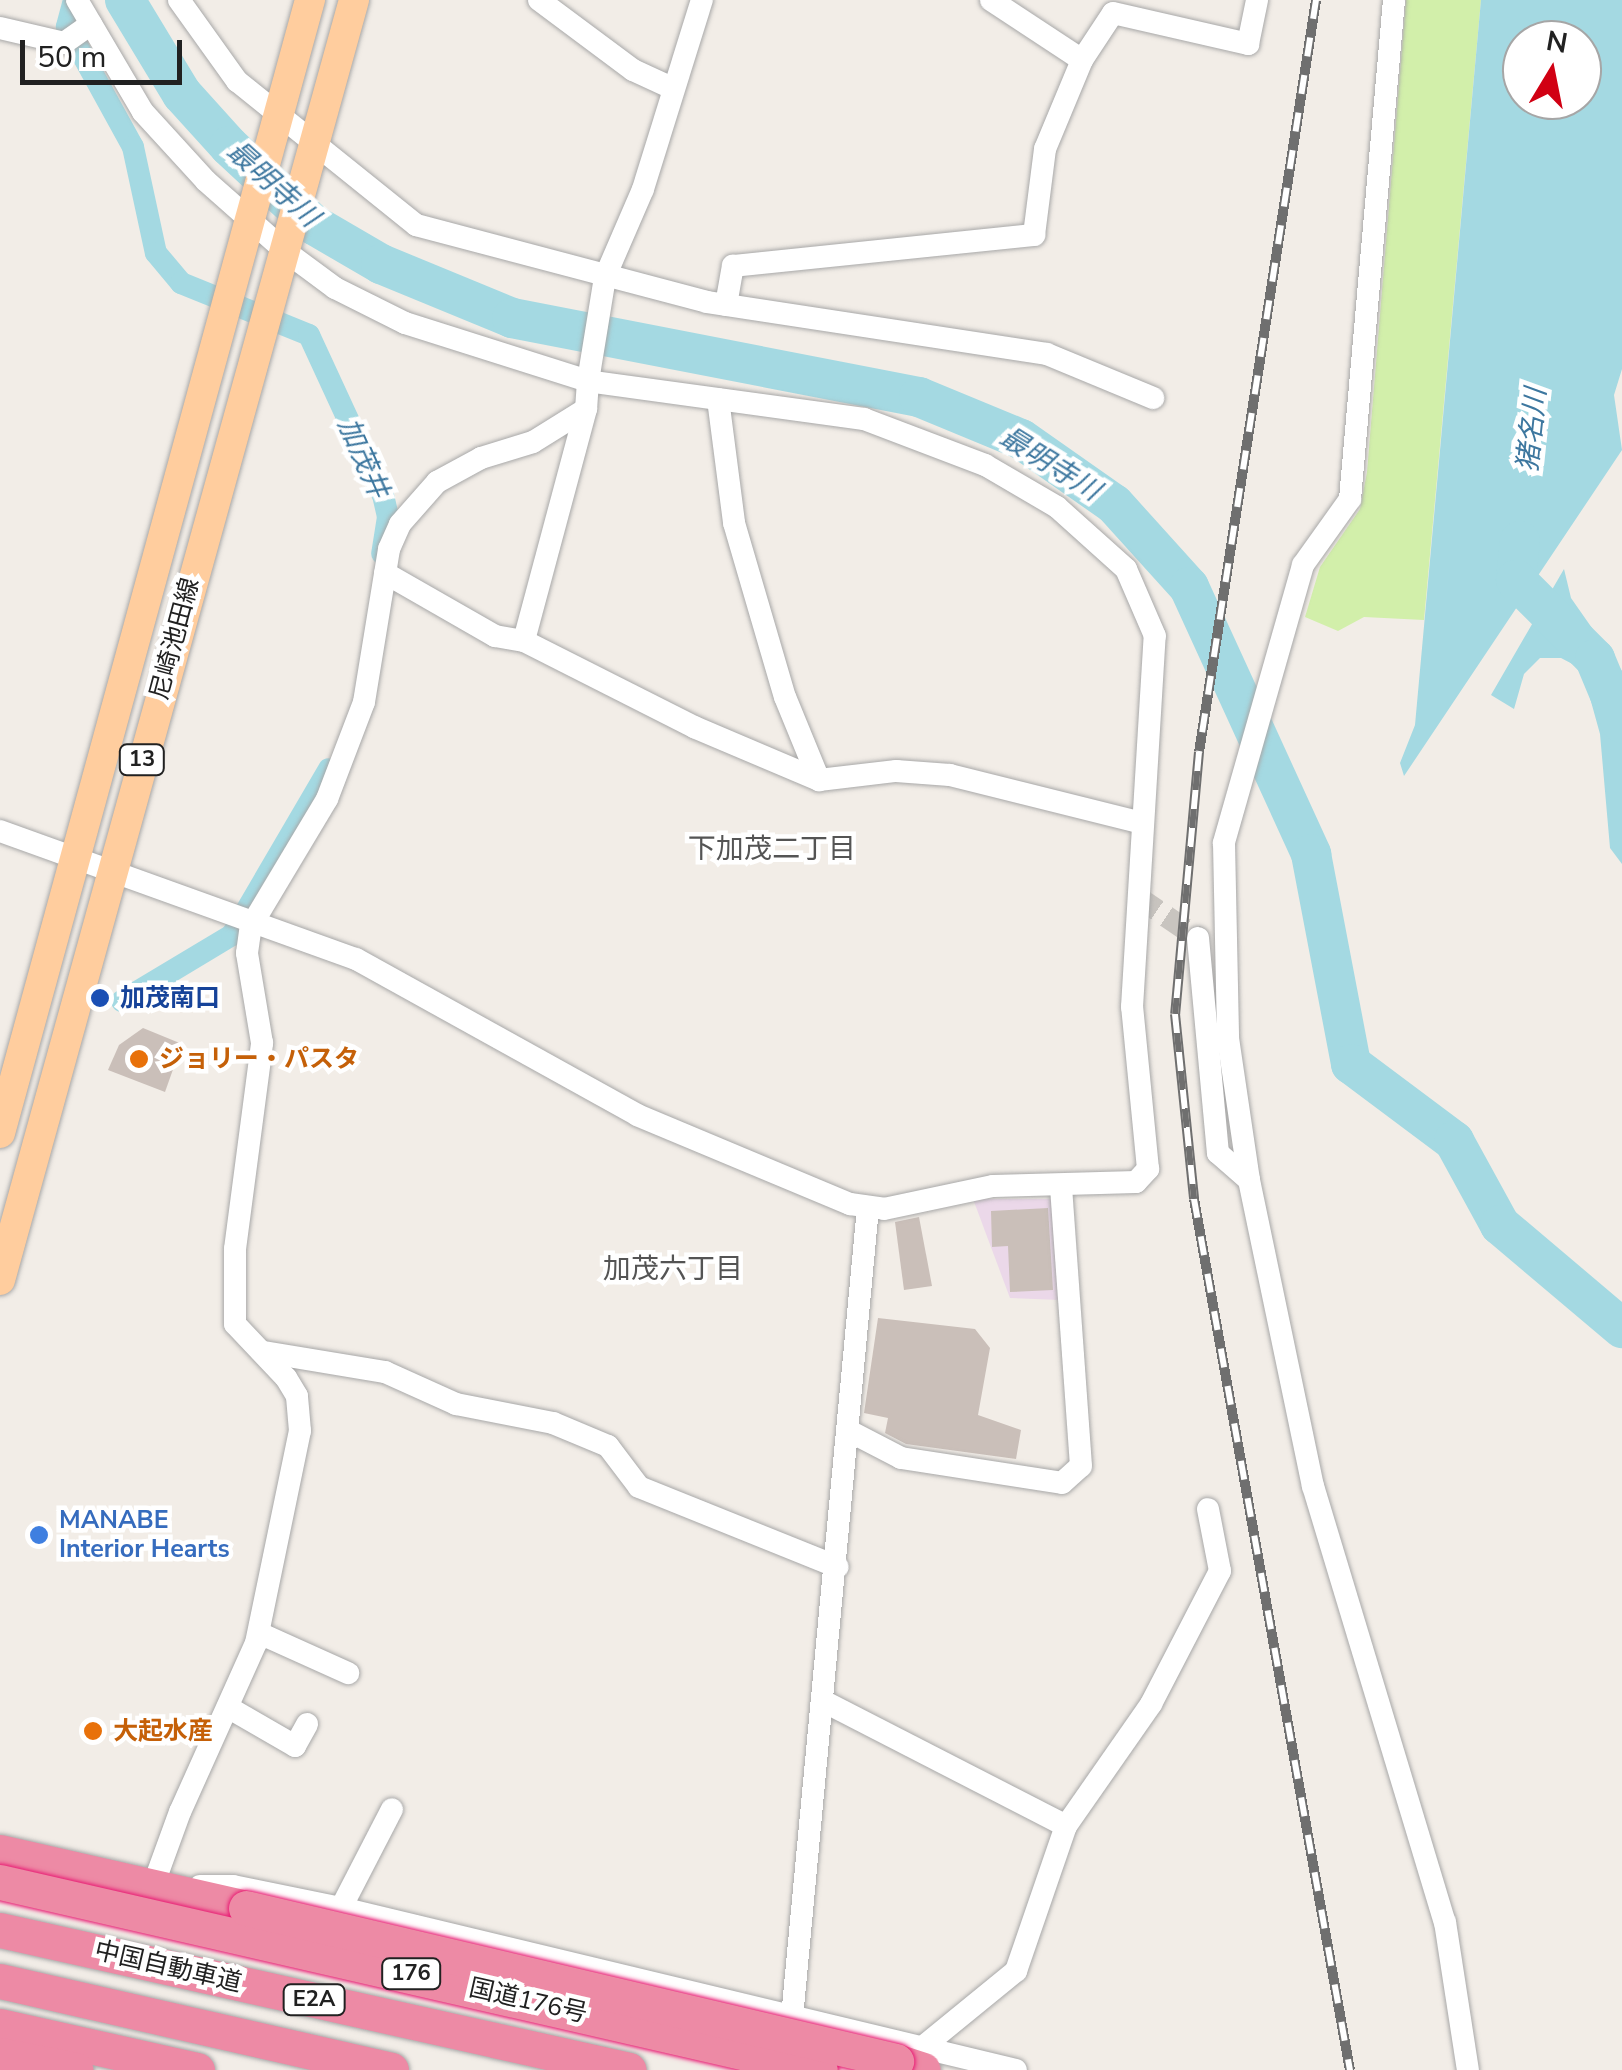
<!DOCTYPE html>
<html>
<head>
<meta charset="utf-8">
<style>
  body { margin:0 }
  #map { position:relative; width:1622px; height:2070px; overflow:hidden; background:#f2ede7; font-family:"Nunito Sans","Noto Sans JP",sans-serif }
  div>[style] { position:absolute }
  .industrial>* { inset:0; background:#ebd8e9 }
  .grass>* { inset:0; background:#d2efaa }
  .water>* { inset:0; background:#a4d9e2 }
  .canal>* { height:22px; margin:-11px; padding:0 11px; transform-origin:11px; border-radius:11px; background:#a4d9e2 }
  .river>* { height:40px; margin:-20px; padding:0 20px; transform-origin:20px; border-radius:20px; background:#a4d9e2 }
  .building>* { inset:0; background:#cabfb9 }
  .minor-tunnel>* { height:22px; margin-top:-11px; transform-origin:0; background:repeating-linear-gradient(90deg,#c8c4bf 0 22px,transparent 0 33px) }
  .roads { filter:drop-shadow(0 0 2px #a8a8a8) drop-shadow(0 0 2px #a8a8a8) }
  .minor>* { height:22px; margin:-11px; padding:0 11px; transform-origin:11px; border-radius:11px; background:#fff }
  .major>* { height:30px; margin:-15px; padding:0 15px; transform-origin:15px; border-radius:15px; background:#ffcd9e }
  .highway>* { height:35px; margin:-17.5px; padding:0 17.5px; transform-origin:17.5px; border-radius:17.5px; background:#ed8aa5 }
  .rail>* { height:10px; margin-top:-5px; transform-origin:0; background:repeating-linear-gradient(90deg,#fff 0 19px,#6f6f6f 0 38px); box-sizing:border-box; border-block:2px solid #6f6f6f }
  .bridges { filter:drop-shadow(0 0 2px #e81b74) drop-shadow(0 0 2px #e81b74) }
  .highway-bridge>* { height:35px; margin:-17.5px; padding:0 17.5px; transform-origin:17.5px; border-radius:17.5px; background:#ed8aa5 }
  .dots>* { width:28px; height:28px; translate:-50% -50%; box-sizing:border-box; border:5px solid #fff; border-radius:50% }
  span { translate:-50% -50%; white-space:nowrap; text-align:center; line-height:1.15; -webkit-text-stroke:9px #fff; paint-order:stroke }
  .shield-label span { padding:2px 8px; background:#fff; border:2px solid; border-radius:8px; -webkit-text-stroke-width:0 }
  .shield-label { font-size:22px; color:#212121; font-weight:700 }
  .street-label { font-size:25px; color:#212121 }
  .transit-label { font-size:25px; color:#164399; font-weight:700 }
  .left { translate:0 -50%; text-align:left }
  .food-label { font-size:25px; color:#c56008; font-weight:700 }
  .shop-label { font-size:25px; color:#366cbe; font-weight:700 }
  .water-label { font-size:28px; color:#3d779f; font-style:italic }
  .neighbourhood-label { font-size:28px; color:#545454 }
  .north { position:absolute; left:1502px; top:20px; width:100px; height:100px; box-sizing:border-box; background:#fff; border:2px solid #a6a6a6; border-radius:50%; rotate:10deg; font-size:28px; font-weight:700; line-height:40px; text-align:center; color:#212121 }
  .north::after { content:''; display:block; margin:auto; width:35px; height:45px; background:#d10013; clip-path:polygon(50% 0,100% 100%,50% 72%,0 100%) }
  .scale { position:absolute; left:20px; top:40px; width:162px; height:45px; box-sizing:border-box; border:5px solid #212121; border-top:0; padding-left:12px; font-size:30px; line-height:35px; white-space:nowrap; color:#212121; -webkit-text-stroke:8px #fff; paint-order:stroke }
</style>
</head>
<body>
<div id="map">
  <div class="industrial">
    <div style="clip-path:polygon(973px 1199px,1056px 1199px,1060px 1300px,1010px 1298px)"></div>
  </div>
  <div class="grass">
    <div style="clip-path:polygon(1406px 0,1481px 0,1424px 620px,1364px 617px,1338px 631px,1305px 617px,1320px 567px,1360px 509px,1367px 472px)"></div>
  </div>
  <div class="water">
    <div style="clip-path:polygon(evenodd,1481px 0,1622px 0,1622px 369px,1614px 395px,1622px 450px,1404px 776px,1400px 763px,1415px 725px,1481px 0,1582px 40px,1582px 100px,1522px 100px,1522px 40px,1582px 40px)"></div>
    <div style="clip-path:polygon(1564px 569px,1571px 598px,1622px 671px,1622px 864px,1610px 848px,1600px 734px,1582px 669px,1561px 658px,1540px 658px,1524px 674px,1514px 709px,1491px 695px)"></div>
  </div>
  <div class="canal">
    <div style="left:74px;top:0;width:28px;rotate:105deg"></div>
    <div style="left:67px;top:27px;width:137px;rotate:61.2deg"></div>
    <div style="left:133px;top:147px;width:108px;rotate:77.8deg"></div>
    <div style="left:156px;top:253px;width:39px;rotate:50deg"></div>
    <div style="left:181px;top:283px;width:138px;rotate:22.1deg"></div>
    <div style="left:309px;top:335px;width:176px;rotate:65.2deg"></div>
    <div style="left:383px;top:495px;width:23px;rotate:77deg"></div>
    <div style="left:388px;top:517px;width:37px;rotate:99deg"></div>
    <div style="left:122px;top:1001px;width:128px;rotate:-31deg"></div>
    <div style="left:232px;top:935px;width:192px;rotate:-59.7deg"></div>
  </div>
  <div class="river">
    <div style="left:125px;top:0;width:110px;rotate:58.8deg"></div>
    <div style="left:182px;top:94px;width:70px;rotate:47.9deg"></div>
    <div style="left:229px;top:146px;width:116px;rotate:42.9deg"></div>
    <div style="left:314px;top:225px;width:78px;rotate:30.2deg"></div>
    <div style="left:381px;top:264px;width:142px;rotate:22.4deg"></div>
    <div style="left:512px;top:318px;width:415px;rotate:11deg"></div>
    <div style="left:919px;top:397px;width:110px;rotate:22.4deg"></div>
    <div style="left:1021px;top:439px;width:113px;rotate:35deg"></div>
    <div style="left:1114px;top:504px;width:112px;rotate:47.9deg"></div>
    <div style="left:1189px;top:587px;width:294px;rotate:65.4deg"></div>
    <div style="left:1311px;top:854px;width:214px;rotate:79.2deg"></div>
    <div style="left:1351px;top:1064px;width:129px;rotate:36.8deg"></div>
    <div style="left:1454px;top:1141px;width:96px;rotate:61.3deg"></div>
    <div style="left:1500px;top:1225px;width:160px;rotate:40.2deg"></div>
    <div style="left:1520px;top:541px;width:39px;rotate:96deg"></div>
    <div style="left:1516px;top:580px;width:112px;rotate:45deg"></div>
    <div style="left:1595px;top:659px;width:70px;rotate:67.4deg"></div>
  </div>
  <div class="building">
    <div style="clip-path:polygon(143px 1028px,182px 1044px,165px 1092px,108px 1070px,119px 1045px)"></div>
    <div style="clip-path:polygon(1048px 1208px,1053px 1290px,1010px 1292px,1008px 1246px,992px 1247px,991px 1211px)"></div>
    <div style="clip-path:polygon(919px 1217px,932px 1286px,904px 1290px,895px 1222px)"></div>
    <div style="clip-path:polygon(878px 1318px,975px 1329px,990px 1348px,978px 1415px,1021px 1430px,1016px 1459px,906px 1444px,885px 1433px,888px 1418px,864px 1413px)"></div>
  </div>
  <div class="minor-tunnel">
    <div style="left:1139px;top:898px;width:71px;rotate:34.1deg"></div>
  </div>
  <div class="roads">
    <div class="minor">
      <div style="left:77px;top:0;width:130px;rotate:59.5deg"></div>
      <div style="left:143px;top:112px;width:93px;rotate:47.6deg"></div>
      <div style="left:206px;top:181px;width:106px;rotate:41.5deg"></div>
      <div style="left:285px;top:251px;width:62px;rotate:36.5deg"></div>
      <div style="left:335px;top:288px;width:78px;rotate:26.6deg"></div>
      <div style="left:405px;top:323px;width:192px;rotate:17.6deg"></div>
      <div style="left:588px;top:381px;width:105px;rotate:-80.7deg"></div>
      <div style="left:605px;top:277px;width:96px;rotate:-66.6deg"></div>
      <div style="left:643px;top:189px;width:198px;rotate:-72.7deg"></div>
      <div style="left:179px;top:0;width:100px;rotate:54.4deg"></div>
      <div style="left:237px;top:81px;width:230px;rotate:38.8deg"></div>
      <div style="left:416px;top:225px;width:301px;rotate:14.8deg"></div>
      <div style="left:707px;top:302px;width:344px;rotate:8.7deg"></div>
      <div style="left:1047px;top:354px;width:115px;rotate:22.5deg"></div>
      <div style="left:539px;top:0;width:117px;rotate:36.7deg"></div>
      <div style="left:633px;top:70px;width:43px;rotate:24.8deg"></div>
      <div style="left:991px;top:0;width:109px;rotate:33.4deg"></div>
      <div style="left:1394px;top:0;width:501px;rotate:95.04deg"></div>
      <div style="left:1350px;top:499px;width:81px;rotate:125.5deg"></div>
      <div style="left:1303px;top:565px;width:289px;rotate:105.9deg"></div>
      <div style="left:1224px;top:843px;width:195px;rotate:88.8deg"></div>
      <div style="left:1228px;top:1038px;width:144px;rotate:81.6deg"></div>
      <div style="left:1249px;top:1180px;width:313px;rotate:78.2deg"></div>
      <div style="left:1313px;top:1486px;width:456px;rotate:73.2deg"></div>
      <div style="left:1445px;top:1922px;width:150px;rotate:81.2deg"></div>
      <div style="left:0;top:28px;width:66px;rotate:13.2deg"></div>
      <div style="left:64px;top:43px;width:33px;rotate:-35deg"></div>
      <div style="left:726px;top:305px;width:40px;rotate:-80deg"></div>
      <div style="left:733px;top:266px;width:303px;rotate:-5.9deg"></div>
      <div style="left:1034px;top:235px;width:87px;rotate:-82.7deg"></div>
      <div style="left:1045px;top:149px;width:96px;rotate:-67.4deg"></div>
      <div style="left:1082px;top:60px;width:56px;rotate:-56.6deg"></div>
      <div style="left:1113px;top:13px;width:139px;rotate:12.9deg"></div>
      <div style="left:1248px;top:44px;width:45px;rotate:-78.4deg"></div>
      <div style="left:718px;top:399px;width:125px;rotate:82.6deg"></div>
      <div style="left:734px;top:523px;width:181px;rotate:73.7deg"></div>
      <div style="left:785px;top:697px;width:90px;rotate:67.7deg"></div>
      <div style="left:385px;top:573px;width:127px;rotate:29.8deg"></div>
      <div style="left:495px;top:636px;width:29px;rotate:10deg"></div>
      <div style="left:0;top:831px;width:378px;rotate:19.8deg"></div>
      <div style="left:356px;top:959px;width:321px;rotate:29deg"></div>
      <div style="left:637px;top:1115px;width:231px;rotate:22.7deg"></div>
      <div style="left:850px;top:1204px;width:34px;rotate:8deg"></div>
      <div style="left:884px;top:1209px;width:111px;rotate:-11.9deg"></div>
      <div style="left:993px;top:1186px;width:143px;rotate:-1.6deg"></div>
      <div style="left:1136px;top:1182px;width:18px;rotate:-47deg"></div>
      <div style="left:1148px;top:1169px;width:163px;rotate:-95.6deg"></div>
      <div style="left:1132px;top:1007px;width:372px;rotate:-86.5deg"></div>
      <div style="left:1155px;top:636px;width:73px;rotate:-113.4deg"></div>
      <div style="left:1126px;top:569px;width:93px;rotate:-138.1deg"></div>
      <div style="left:1057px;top:507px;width:83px;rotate:-149.7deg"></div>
      <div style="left:985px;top:465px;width:129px;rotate:-159.2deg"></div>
      <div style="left:864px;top:419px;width:279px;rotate:-172.2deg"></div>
      <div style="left:588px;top:381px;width:28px;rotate:94deg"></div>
      <div style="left:586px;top:409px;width:240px;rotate:105deg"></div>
      <div style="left:524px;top:641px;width:191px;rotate:26.8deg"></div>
      <div style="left:694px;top:727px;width:136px;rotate:23deg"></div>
      <div style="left:819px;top:780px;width:78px;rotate:-6.7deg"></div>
      <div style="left:896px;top:771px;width:54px;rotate:4.2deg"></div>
      <div style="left:950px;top:775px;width:198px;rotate:14deg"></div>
      <div style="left:1198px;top:938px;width:216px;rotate:84.7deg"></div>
      <div style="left:1218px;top:1153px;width:41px;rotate:41.1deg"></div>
      <div style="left:264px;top:1352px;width:123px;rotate:9.4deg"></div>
      <div style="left:385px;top:1372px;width:78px;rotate:24.3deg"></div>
      <div style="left:456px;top:1404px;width:99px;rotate:11.1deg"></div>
      <div style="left:553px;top:1423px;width:60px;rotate:22.7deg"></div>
      <div style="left:608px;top:1446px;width:51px;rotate:52.9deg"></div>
      <div style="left:639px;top:1487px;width:214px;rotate:21.9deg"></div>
      <div style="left:851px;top:1432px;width:56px;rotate:27.5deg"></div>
      <div style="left:901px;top:1458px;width:163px;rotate:8.8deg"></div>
      <div style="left:1062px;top:1483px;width:25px;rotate:-42deg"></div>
      <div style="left:1081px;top:1466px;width:281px;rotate:-94.1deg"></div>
      <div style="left:259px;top:1633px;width:98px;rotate:24.2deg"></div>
      <div style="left:825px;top:1702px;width:271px;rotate:27.2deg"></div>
      <div style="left:231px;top:1709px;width:74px;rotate:30deg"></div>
      <div style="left:295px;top:1746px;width:25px;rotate:-61deg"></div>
      <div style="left:163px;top:1886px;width:10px;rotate:180deg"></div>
      <div style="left:153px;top:1886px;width:79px;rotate:-70deg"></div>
      <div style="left:180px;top:1812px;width:185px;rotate:-65.8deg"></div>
      <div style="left:256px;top:1643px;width:217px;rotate:-78.3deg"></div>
      <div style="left:300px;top:1431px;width:35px;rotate:-95deg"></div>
      <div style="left:297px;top:1396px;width:21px;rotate:-121deg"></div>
      <div style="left:286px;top:1378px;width:74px;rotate:-133.4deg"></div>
      <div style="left:235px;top:1324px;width:75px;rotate:-90deg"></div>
      <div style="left:235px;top:1249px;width:208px;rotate:-82.5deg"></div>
      <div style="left:262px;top:1043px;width:91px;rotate:-99.5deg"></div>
      <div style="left:247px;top:953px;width:27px;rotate:-82deg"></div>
      <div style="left:251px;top:926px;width:148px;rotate:-59.1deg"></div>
      <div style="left:327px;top:799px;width:104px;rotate:-69.1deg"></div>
      <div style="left:364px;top:702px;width:155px;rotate:-80.7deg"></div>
      <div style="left:389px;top:549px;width:27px;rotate:-66deg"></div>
      <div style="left:400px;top:524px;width:56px;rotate:-48.6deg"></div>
      <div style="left:437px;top:482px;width:50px;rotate:-28.6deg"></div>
      <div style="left:481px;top:458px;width:54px;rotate:-17.1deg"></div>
      <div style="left:533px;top:442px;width:62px;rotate:-31.9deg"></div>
      <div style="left:200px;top:1886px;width:33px"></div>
      <div style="left:233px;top:1886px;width:110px;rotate:11.5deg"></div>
      <div style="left:341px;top:1908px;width:694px;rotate:13.5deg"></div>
      <div style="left:341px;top:1908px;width:111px;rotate:-62.7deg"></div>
      <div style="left:791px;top:2028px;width:824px;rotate:-84.64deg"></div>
      <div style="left:924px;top:2046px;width:119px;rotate:-39.2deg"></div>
      <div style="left:1016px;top:1971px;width:153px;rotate:-71deg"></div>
      <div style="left:1066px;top:1826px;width:149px;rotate:-55.1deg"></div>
      <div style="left:1151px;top:1704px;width:150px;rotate:-62.6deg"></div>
      <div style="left:1220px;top:1571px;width:63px;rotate:-101deg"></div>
    </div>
    <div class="major">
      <div style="left:0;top:1133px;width:1175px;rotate:-74.7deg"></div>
      <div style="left:0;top:1280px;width:1328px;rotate:-74.54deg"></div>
    </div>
    <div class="highway">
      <div style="left:0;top:1852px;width:252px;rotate:12.8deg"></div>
      <div style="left:0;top:1930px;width:644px;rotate:12.55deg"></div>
      <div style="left:0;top:1981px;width:401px;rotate:12.8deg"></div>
      <div style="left:0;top:2026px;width:202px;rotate:12.6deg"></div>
      <div style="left:0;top:2055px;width:77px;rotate:11.2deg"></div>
      <div style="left:896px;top:2061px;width:28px;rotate:18deg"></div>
    </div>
  </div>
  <div class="rail">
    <div style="left:1316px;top:0;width:761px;rotate:98.84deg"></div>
    <div style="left:1199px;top:752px;width:263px;rotate:95.2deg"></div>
    <div style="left:1175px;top:1014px;width:186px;rotate:84.1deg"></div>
    <div style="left:1194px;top:1199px;width:885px;rotate:79.85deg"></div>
  </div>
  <div class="bridges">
    <div class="highway-bridge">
      <div style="left:0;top:1882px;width:841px;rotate:12.91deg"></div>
      <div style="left:246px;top:1908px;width:668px;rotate:13.25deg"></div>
    </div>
  </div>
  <div class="dots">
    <div style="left:100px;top:998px;background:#1a4fb4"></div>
    <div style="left:139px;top:1059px;background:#e8710a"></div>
    <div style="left:39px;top:1535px;background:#3f7fe0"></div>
    <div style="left:93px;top:1731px;background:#e8710a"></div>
  </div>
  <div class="shield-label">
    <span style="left:142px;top:760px">13</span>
    <span style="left:411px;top:1974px">176</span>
    <span style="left:314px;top:2000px">E2A</span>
  </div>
  <div class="street-label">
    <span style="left:175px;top:639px;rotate:-75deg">尼崎池田線</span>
    <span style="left:168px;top:1967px;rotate:13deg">中国自動車道</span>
    <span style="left:528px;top:2001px;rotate:13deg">国道176号</span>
  </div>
  <div class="transit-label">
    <span class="left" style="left:120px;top:998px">加茂南口</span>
  </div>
  <div class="food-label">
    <span class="left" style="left:159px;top:1059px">ジョリー・パスタ</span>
    <span class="left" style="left:113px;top:1731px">大起水産</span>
  </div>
  <div class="shop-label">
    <span class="left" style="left:59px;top:1535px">MANABE<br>Interior Hearts</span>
  </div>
  <div class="water-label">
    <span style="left:273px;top:184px;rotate:42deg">最明寺川</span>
    <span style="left:1532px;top:430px;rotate:-84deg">猪名川</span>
    <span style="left:363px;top:458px;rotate:66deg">加茂井</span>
    <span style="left:1050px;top:464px;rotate:32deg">最明寺川</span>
  </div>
  <div class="neighbourhood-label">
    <span style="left:772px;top:849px">下加茂二丁目</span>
    <span style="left:673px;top:1269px">加茂六丁目</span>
  </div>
  <div class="north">N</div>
  <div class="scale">50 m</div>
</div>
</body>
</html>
